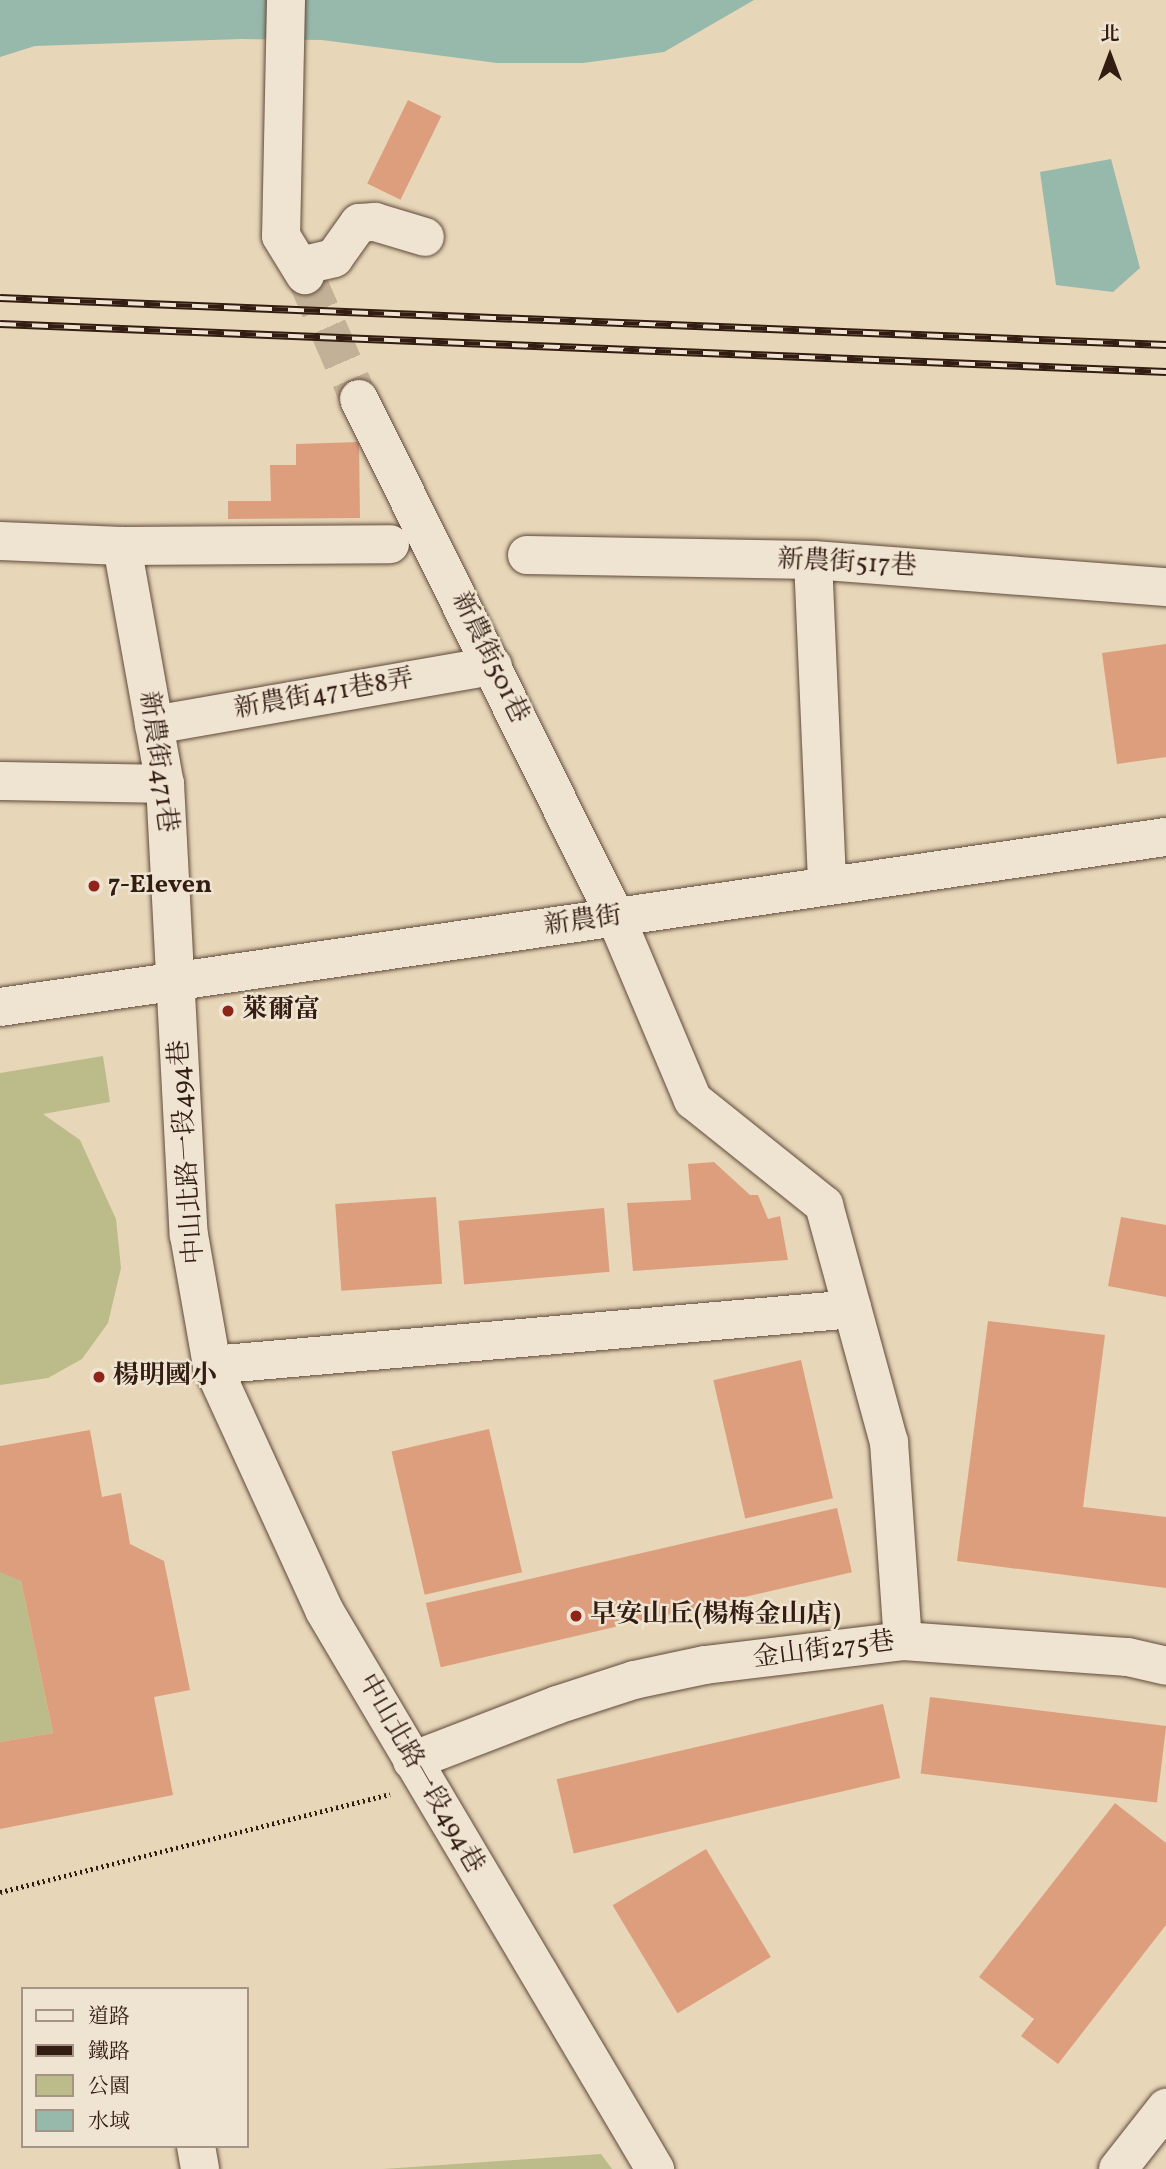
<!DOCTYPE html>
<meta charset="utf-8">
<style>
body{margin:0}
#map{position:relative;width:1166px;height:2169px;overflow:hidden;background:#e7d6b8;font-family:Vollkorn,"Noto Serif TC",serif}
div>[style]{position:absolute}
[style*='--x']{left:calc(var(--x)*1px);top:calc(var(--y)*1px);width:calc(var(--w)*1px);rotate:calc(var(--a)*1deg)}
.green>*{inset:0;background:#bcbc8a}
.water>*{inset:0;background:#97b9ab}
.building>*{inset:0;background:#dd9e7d;transform-origin:0 0}
.minor-tunnel>*{height:38px;margin-top:-19px;transform-origin:0;background:repeating-linear-gradient(90deg,#c3b197 0 38px,transparent 0 57px)}
.path>*{height:4.5px;margin-top:-2.25px;transform-origin:0;background:repeating-linear-gradient(90deg,#331c11 0 2px,transparent 0 5.5px)}
.roads{filter:drop-shadow(0 0 2px #604a3b) drop-shadow(0 0 2px #604a3b)}
.minor>*{height:38px;margin:-19px;padding:0 19px;transform-origin:19px;border-radius:19px;background:#efe4d1}
.rail>*{height:8px;margin-top:-4px;transform-origin:0;background:repeating-linear-gradient(90deg,#efe4d1 0 16px,#331c11 0 32px);box-sizing:border-box;border-block:2px solid #331c11}
.dots>*{width:19px;height:19px;translate:-50% -50%;box-sizing:border-box;border:4px solid #efe4d1;border-radius:50%}
span{translate:-50% -50%;white-space:nowrap;text-align:center;line-height:1.15;-webkit-text-stroke:5px #efe4d1;paint-order:stroke}
.street-label{font-size:26px;color:#331c11}
.poi-label{font-size:26px;color:#331c11;font-weight:700}
.left{translate:0 -50%;text-align:left}
.legend{position:absolute;left:21px;top:1987px;width:228px;height:161px;box-sizing:border-box;background:#efe4d1;border:2px solid #a49484;margin:0;padding:9px 12px;list-style:none;font-size:21px;color:#331c11}
.legend li{display:flex;align-items:center;gap:14px;height:35px}
.legend b{width:35px;border:2px solid #a49484}
.north{position:absolute;left:1075px;top:21px;width:70px;height:70px;-webkit-text-stroke:5px #efe4d1;paint-order:stroke;rotate:0deg;font-size:19px;font-weight:700;line-height:28px;text-align:center;color:#331c11}
.north::after{content:'';display:block;margin:auto;width:24px;height:32px;background:#331c11;clip-path:polygon(50% 0,100% 100%,50% 72%,0 100%)}
</style>
<div id="map">
<div class="green">
<i style="clip-path:polygon(103px 1056px,110px 1102px,43px 1114px,80px 1140px,116px 1219px,121px 1268px,108px 1323px,82px 1359px,48px 1378px,0 1385px,0 1073px)"></i>
<i style="clip-path:polygon(0 1571px,21px 1581px,53px 1733px,0 1742px)"></i>
<i style="clip-path:polygon(601px 2154px,612px 2169px,383px 2169px)"></i>
</div>
<div class="water">
<i style="clip-path:polygon(0 0,754px 0,664px 52px,583px 63px,497px 63px,322px 40px,241px 39px,35px 46px,0 57px)"></i>
<i style="clip-path:polygon(1111px 159px,1140px 268px,1113px 292px,1056px 285px,1040px 172px)"></i>
</div>
<div class="building">
<i style="left:408px;top:100px;width:37px;height:93px;rotate:26deg"></i>
<i style="clip-path:polygon(359px 442px,360px 518px,228px 519px,228px 501px,271px 501px,270px 465px,296px 465px,296px 444px)"></i>
<i style="clip-path:polygon(1166px 644px,1166px 757px,1117px 764px,1102px 653px)"></i>
<i style="clip-path:polygon(714px 1162px,750px 1195px,758px 1195px,768px 1219px,780px 1216px,788px 1260px,633px 1271px,627px 1203px,691px 1200px,688px 1164px)"></i>
<i style="left:436px;top:1197px;width:87px;height:101px;rotate:86deg"></i>
<i style="left:604px;top:1208px;width:64px;height:146px;rotate:85deg"></i>
<i style="clip-path:polygon(1121px 1217px,1166px 1225px,1166px 1297px,1108px 1286px)"></i>
<i style="clip-path:polygon(988px 1321px,1105px 1335px,1083px 1507px,1166px 1517px,1166px 1588px,957px 1561px)"></i>
<i style="left:801px;top:1360px;width:142px;height:90px;rotate:77deg"></i>
<i style="left:489px;top:1429px;width:147px;height:100px;rotate:77deg"></i>
<i style="clip-path:polygon(90px 1430px,102px 1497px,121px 1493px,130px 1544px,164px 1561px,190px 1690px,154px 1697px,173px 1795px,0 1829px,0 1742px,53px 1733px,21px 1581px,0 1572px,0 1446px)"></i>
<i style="left:837px;top:1508px;width:66px;height:422px;rotate:77deg"></i>
<i style="left:930px;top:1697px;width:238px;height:77px;rotate:7deg"></i>
<i style="left:883px;top:1704px;width:76px;height:335px;rotate:77deg"></i>
<i style="clip-path:polygon(1115px 1803px,1166px 1843px,1166px 1925px,1058px 2064px,1021px 2036px,1034px 2019px,979px 1977px)"></i>
<i style="left:706px;top:1849px;width:126px;height:109px;rotate:59deg"></i>
</div>
<div class="minor-tunnel">
<i style="--x:305;--y:275;--w:135;--a:66.5"></i>
</div>
<div class="path">
<i style="--x:0;--y:1892;--w:402;--a:-14.1"></i>
</div>
<div class="roads">
<div class="minor">
<i style="--x:286;--y:0;--w:236;--a:91.2"></i>
<i style="--x:281;--y:236;--w:46;--a:58.4"></i>
<i style="--x:300;--y:266;--w:35;--a:-13"></i>
<i style="--x:334;--y:258;--w:43;--a:-54.5"></i>
<i style="--x:359;--y:223;--w:16;--a:-4"></i>
<i style="--x:375;--y:222;--w:52;--a:16.7"></i>
<i style="--x:359;--y:399;--w:579;--a:63.66"></i>
<i style="--x:616;--y:918;--w:198;--a:67.1"></i>
<i style="--x:693;--y:1100;--w:168;--a:38.7"></i>
<i style="--x:824;--y:1205;--w:246;--a:74.7"></i>
<i style="--x:889;--y:1442;--w:199;--a:86"></i>
<i style="--x:0;--y:541;--w:122;--a:2.3"></i>
<i style="--x:122;--y:546;--w:268;--a:-0.4"></i>
<i style="--x:122;--y:546;--w:242;--a:79.8"></i>
<i style="--x:165;--y:784;--w:452;--a:87"></i>
<i style="--x:189;--y:1235;--w:132;--a:80"></i>
<i style="--x:212;--y:1365;--w:269;--a:65.4"></i>
<i style="--x:324;--y:1610;--w:650;--a:59.37"></i>
<i style="--x:527;--y:555;--w:286;--a:1"></i>
<i style="--x:813;--y:560;--w:354;--a:4.4"></i>
<i style="--x:813;--y:560;--w:325;--a:87.5"></i>
<i style="--x:154;--y:725;--w:344;--a:-9.9"></i>
<i style="--x:0;--y:781;--w:165;--a:1"></i>
<i style="--x:0;--y:1007;--w:1178;--a:-8.3"></i>
<i style="--x:212;--y:1365;--w:643;--a:-4.99"></i>
<i style="--x:412;--y:1761;--w:155;--a:-21.1"></i>
<i style="--x:557;--y:1705;--w:81;--a:-18"></i>
<i style="--x:634;--y:1680;--w:73;--a:-11.9"></i>
<i style="--x:705;--y:1665;--w:199;--a:-6.9"></i>
<i style="--x:903;--y:1641;--w:226;--a:4.1"></i>
<i style="--x:1128;--y:1657;--w:39;--a:13"></i>
<i style="--x:196;--y:2146;--w:23;--a:80"></i>
<i style="--x:1118;--y:2169;--w:78;--a:-51.8"></i>
</div>
</div>
<div class="rail">
<i style="--x:0;--y:298;--w:1167;--a:2.31"></i>
<i style="--x:0;--y:324;--w:1167;--a:2.36"></i>
</div>
<div class="dots">
<i style="left:94px;top:886px;background:#8f2418"></i>
<i style="left:228px;top:1011px;background:#8f2418"></i>
<i style="left:99px;top:1377px;background:#8f2418"></i>
<i style="left:576px;top:1616px;background:#8f2418"></i>
</div>
<div class="street-label">
<span style="left:847px;top:564px;rotate:3deg">新農街517巷</span>
<span style="left:489px;top:658px;rotate:64deg">新農街501巷</span>
<span style="left:324px;top:695px;rotate:-10deg">新農街471巷8弄</span>
<span style="left:157px;top:762px;rotate:82deg">新農街471巷</span>
<span style="left:583px;top:922px;rotate:-8deg">新農街</span>
<span style="left:188px;top:1152px;rotate:-94deg">中山北路一段494巷</span>
<span style="left:824px;top:1651px;rotate:-7deg">金山街275巷</span>
<span style="left:420px;top:1774px;rotate:60deg">中山北路一段494巷</span>
</div>
<div class="poi-label">
<span class="left" style="left:108px;top:886px">7-Eleven</span>
<span class="left" style="left:242px;top:1011px">萊爾富</span>
<span class="left" style="left:113px;top:1377px">楊明國小</span>
<span class="left" style="left:590px;top:1616px">早安山丘(楊梅金山店)</span>
</div>
<ul class="legend">
<li><b style="height:9px;background:#efe4d1"></b>道路</li>
<li><b style="height:9px;background:#331c11"></b>鐵路</li>
<li><b style="height:19px;background:#bcbc8a"></b>公園</li>
<li><b style="height:19px;background:#97b9ab"></b>水域</li>
</ul>
<div class="north">北</div>
</div>
